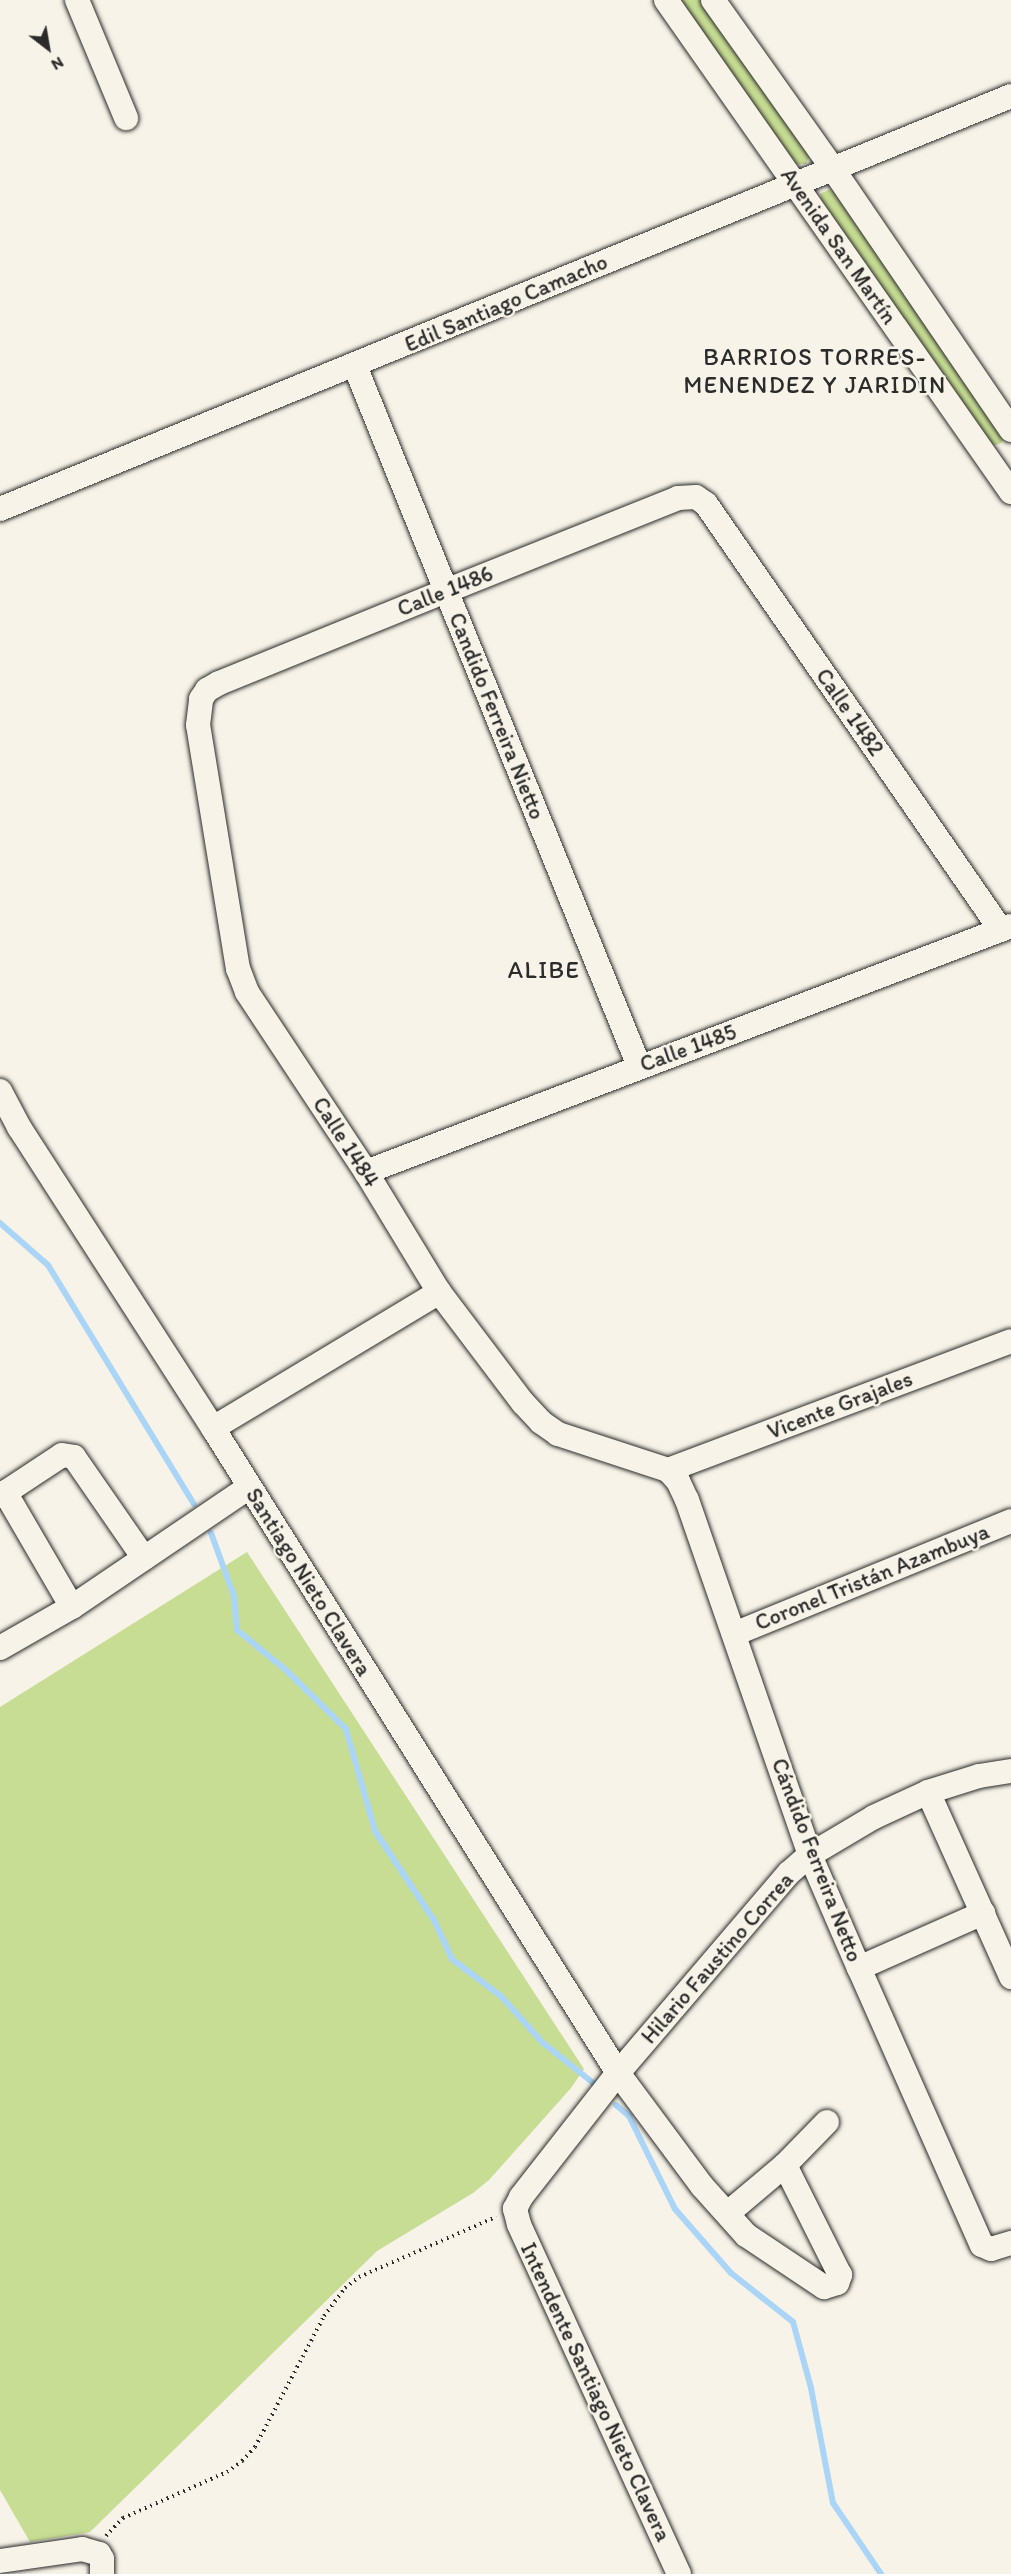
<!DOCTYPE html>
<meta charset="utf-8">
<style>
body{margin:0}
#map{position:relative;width:1011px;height:2574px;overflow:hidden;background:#f7f3e8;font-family:Itim,sans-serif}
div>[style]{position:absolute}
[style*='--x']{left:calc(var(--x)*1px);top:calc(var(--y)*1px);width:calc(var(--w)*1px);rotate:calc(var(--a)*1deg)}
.green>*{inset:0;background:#c7dd93}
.stream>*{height:6px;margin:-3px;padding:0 3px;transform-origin:3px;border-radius:3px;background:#abd5f6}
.path>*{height:4px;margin-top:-2px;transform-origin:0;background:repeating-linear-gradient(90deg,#2b2b2b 0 1.5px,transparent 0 6px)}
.roads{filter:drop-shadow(0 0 2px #2b2b2b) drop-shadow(0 0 2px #2b2b2b)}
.minor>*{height:24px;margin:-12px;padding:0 12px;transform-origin:12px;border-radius:12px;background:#f7f3e8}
span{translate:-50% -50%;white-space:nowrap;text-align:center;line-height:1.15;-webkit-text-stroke:5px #f7f3e8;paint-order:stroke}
.street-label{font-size:22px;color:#2b2b2b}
.neighbourhood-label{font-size:24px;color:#2b2b2b;letter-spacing:1.5px}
.north{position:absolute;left:18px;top:18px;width:60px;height:60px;-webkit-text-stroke:4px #f7f3e8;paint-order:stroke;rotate:149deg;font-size:16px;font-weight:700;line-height:24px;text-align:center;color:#2b2b2b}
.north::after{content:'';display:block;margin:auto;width:21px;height:27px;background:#2b2b2b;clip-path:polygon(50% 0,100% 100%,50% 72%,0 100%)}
</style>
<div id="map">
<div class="green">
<i style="clip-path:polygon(680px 0,701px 0,810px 155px,806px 164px,796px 164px)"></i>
<i style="clip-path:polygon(830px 189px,834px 191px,1004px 439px,1000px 444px,994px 445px,988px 442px,821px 200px,820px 194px)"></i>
<i style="clip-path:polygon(247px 1552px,584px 2069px,571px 2088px,489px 2180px,473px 2193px,377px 2251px,90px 2532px,30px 2542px,0 2490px,0 1707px)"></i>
</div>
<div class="stream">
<i style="--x:0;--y:1223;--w:64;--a:41.2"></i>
<i style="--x:48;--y:1265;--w:280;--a:58.6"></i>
<i style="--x:211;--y:1533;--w:67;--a:69.9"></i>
<i style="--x:234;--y:1596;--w:34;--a:85"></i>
<i style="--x:237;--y:1630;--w:63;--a:39.2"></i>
<i style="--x:286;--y:1670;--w:84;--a:44.5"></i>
<i style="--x:346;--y:1729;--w:106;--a:74.1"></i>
<i style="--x:375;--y:1831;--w:107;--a:56.5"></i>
<i style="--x:434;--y:1920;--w:43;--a:65.2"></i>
<i style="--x:452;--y:1959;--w:61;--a:37.1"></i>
<i style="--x:501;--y:1996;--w:62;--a:48.3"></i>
<i style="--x:542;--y:2042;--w:70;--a:38.7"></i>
<i style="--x:616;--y:2105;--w:17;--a:40"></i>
<i style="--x:629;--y:2116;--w:104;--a:63.7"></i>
<i style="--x:675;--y:2209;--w:85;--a:48.8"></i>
<i style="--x:731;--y:2273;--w:79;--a:38.3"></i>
<i style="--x:793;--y:2322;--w:68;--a:74.7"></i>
<i style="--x:811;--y:2388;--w:117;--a:79.2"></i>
<i style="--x:833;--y:2503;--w:86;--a:55.9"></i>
</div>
<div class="path">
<i style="--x:106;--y:2536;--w:25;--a:-47"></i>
<i style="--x:123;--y:2518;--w:114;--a:-23.9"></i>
<i style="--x:227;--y:2472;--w:19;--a:-36"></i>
<i style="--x:242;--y:2461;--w:19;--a:-47"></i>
<i style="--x:255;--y:2447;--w:148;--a:-62.2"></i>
<i style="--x:324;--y:2316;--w:35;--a:-53"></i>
<i style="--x:345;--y:2288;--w:18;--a:-38"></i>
<i style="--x:359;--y:2277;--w:150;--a:-23.7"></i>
</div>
<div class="roads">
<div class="minor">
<i style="--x:77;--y:0;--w:128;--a:67.4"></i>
<i style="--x:666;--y:0;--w:601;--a:54.96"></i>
<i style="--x:713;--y:0;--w:207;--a:54.6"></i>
<i style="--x:833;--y:169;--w:316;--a:55.7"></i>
<i style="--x:355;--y:366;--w:755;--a:67.92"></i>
<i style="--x:0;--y:509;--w:1092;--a:-22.22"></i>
<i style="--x:0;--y:1091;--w:41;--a:62.2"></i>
<i style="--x:19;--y:1127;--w:358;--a:57.2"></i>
<i style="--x:213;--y:1428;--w:762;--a:57.88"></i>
<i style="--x:618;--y:2073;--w:141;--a:53.4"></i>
<i style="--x:702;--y:2186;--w:66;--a:48.1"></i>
<i style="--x:746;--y:2235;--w:94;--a:33.7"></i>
<i style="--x:824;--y:2287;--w:14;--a:-17"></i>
<i style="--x:837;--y:2283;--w:9;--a:-69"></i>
<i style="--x:840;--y:2275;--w:123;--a:-116.6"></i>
<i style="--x:366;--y:1172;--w:690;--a:-20.88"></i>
<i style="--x:213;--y:1428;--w:264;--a:-31"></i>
<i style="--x:668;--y:1470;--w:116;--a:-161.9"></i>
<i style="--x:558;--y:1434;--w:21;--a:-145"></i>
<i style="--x:541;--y:1422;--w:26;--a:-133"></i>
<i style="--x:523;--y:1403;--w:139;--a:-127.1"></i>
<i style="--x:439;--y:1292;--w:140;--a:-121.3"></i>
<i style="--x:366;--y:1172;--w:216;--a:-123.5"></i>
<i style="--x:247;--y:992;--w:25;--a:-111"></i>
<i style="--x:238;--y:969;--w:247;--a:-99.3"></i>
<i style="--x:198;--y:725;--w:26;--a:-83"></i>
<i style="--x:201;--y:699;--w:11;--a:-56"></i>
<i style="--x:207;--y:690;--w:14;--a:-30"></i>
<i style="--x:219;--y:683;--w:245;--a:-22.1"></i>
<i style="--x:446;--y:591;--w:250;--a:-21.8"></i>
<i style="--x:678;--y:498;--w:18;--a:-3"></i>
<i style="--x:696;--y:497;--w:12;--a:35"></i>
<i style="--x:706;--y:504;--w:518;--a:55.3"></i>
<i style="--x:668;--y:1470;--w:15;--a:48"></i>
<i style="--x:678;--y:1481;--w:21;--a:65"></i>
<i style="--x:687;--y:1500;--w:376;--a:70.9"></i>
<i style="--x:810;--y:1855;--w:123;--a:66.6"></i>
<i style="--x:859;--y:1968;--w:303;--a:66.1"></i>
<i style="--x:982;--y:2245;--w:10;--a:24"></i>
<i style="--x:991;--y:2249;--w:21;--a:-17"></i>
<i style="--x:668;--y:1470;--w:366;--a:-20.6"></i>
<i style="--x:5;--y:1492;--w:133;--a:59.8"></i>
<i style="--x:0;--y:1496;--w:74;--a:-33.5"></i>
<i style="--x:62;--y:1455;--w:12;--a:9"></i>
<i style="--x:74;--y:1457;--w:123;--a:55.3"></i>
<i style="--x:734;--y:1634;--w:299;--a:-22.2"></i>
<i style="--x:0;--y:1648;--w:83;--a:-29.7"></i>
<i style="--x:72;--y:1607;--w:214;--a:-34.1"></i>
<i style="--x:928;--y:1792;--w:203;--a:65.8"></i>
<i style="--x:859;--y:1968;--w:136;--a:-23.9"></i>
<i style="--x:728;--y:2213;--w:75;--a:-40.1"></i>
<i style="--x:785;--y:2165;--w:60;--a:-45.7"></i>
<i style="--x:0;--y:2561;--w:83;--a:-8.3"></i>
<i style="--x:82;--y:2549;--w:18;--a:16"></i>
<i style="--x:99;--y:2554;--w:6;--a:59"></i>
<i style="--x:102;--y:2559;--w:15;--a:90"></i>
<i style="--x:679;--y:2574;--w:385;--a:-114.6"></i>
<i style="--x:519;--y:2224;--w:16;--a:-105"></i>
<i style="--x:515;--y:2209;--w:13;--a:-63"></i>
<i style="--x:521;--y:2197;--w:157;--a:-52"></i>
<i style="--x:618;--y:2073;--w:263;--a:-49.5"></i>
<i style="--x:789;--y:1873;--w:28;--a:-41"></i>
<i style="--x:810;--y:1855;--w:74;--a:-30.7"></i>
<i style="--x:874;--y:1817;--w:60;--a:-24.8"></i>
<i style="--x:928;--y:1792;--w:53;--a:-17.4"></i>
<i style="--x:979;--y:1776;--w:32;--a:-9"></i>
</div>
</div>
<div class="street-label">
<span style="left:839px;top:246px;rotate:55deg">Avenida San Martín</span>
<span style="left:506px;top:303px;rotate:-23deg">Edil Santiago Camacho</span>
<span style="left:445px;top:591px;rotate:-22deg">Calle 1486</span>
<span style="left:850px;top:712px;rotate:55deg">Calle 1482</span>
<span style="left:497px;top:716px;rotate:68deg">Candido Ferreira Nietto</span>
<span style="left:688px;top:1048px;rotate:-20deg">Calle 1485</span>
<span style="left:346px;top:1142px;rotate:57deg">Calle 1484</span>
<span style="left:840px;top:1405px;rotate:-21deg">Vicente Grajales</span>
<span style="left:872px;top:1577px;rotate:-22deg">Coronel Tristán Azambuya</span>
<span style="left:309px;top:1582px;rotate:58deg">Santiago Nieto Clavera</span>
<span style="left:817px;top:1860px;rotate:69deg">Cándido Ferreira Netto</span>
<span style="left:717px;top:1958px;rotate:-49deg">Hilario Faustino Correa</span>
<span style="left:596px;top:2392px;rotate:65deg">Intendente Santiago Nieto Clavera</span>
</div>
<div class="neighbourhood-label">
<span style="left:815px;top:371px">BARRIOS TORRES-<br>MENENDEZ Y JARIDIN</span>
<span style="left:544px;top:970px">ALIBE</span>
</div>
<div class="north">N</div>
</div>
